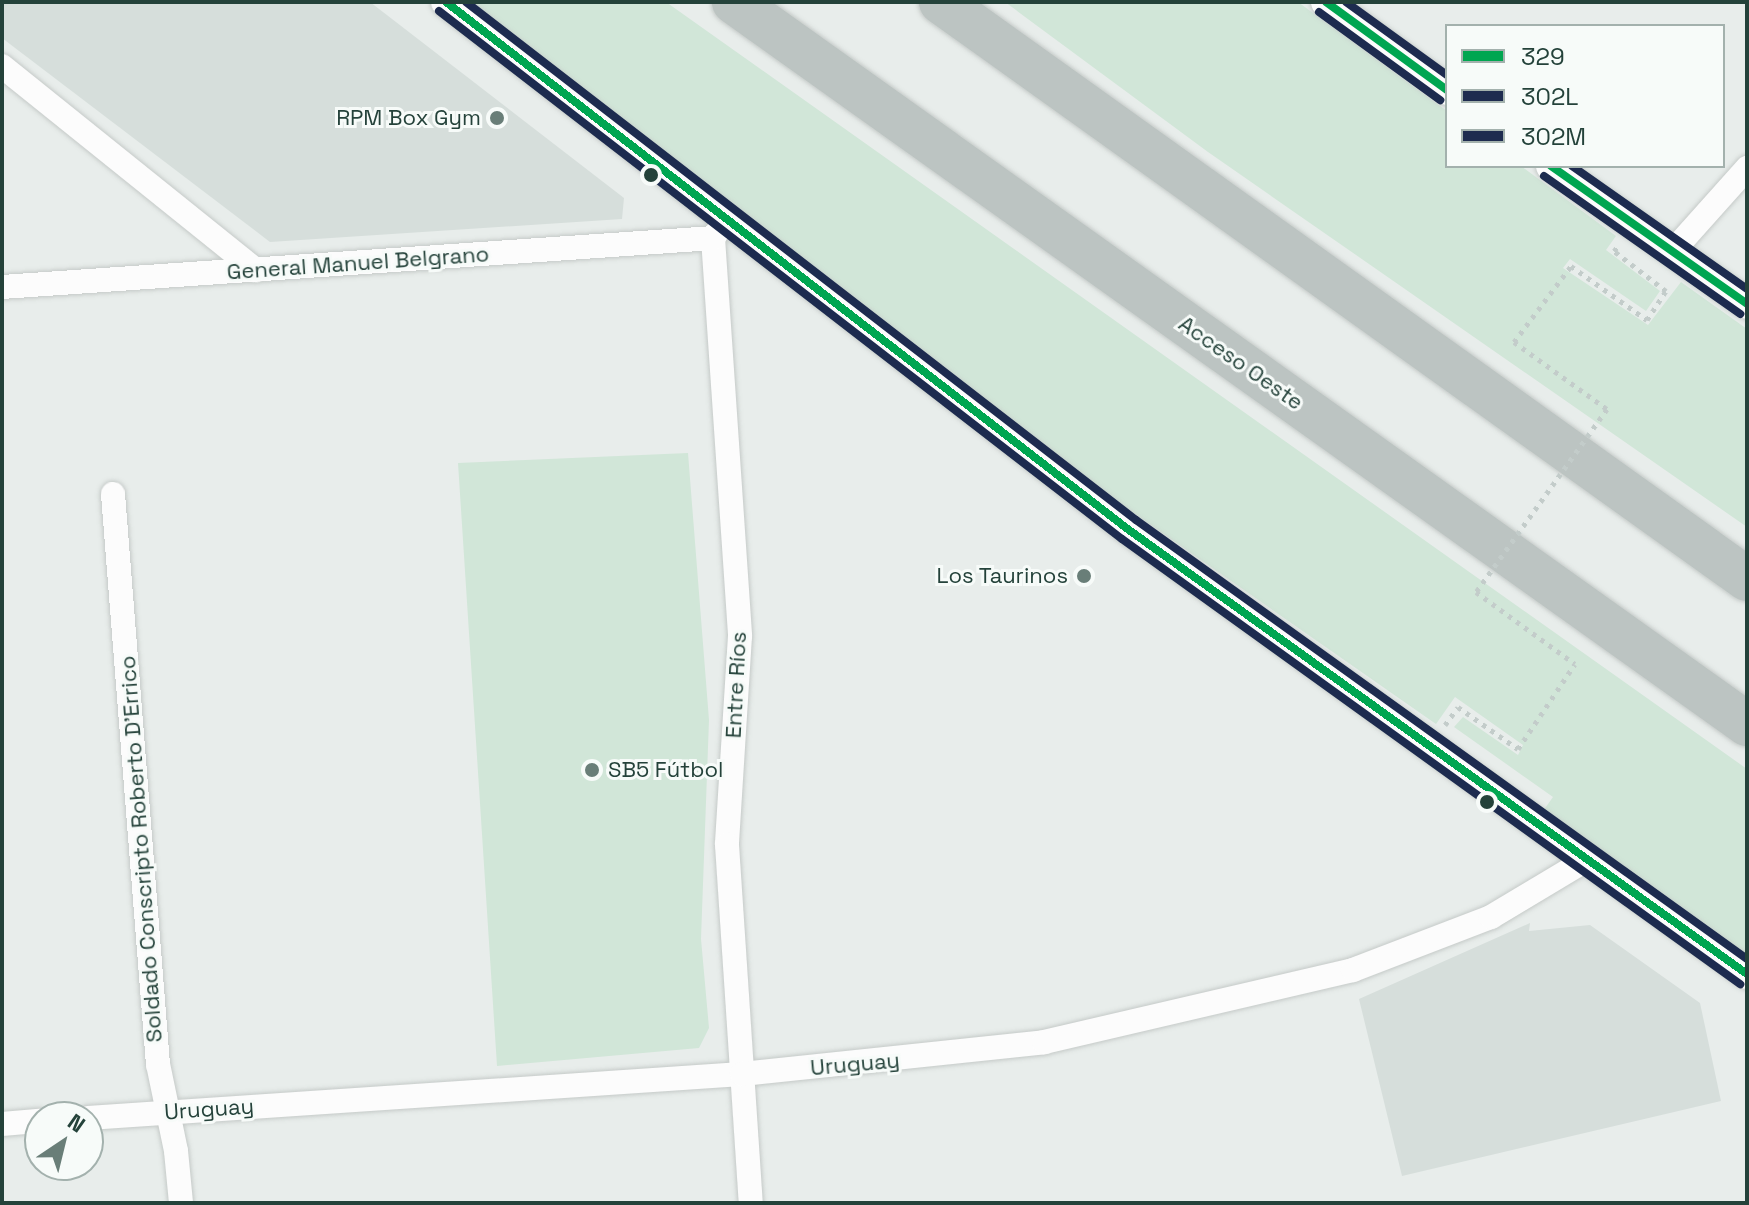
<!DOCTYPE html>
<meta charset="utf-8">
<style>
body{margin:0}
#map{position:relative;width:1749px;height:1205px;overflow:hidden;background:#e8edeb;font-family:"Space Grotesk",sans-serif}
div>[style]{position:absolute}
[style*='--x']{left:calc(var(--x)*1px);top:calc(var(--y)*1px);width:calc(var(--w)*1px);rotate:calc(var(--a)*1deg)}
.built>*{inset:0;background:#d6dedb}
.green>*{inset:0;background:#d1e6d8}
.path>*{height:5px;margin-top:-2.5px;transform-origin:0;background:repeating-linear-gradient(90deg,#c3ccca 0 4px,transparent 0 10px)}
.roads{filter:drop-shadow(0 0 2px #c5cac8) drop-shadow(0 0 2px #c5cac8)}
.minor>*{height:24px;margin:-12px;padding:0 12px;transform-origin:12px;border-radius:12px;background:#fcfcfc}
.tertiary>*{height:30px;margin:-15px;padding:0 15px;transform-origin:15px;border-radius:15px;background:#fcfcfc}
.motorway>*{height:44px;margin:-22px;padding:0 22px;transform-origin:22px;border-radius:22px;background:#bcc4c2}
.path-bridge>*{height:5px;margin-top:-2.5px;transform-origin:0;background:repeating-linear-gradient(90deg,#c3ccca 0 4px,transparent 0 10px)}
.bus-1>*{height:8px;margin:-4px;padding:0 4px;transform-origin:4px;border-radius:4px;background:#00a651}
.bus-2>*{height:8px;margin:-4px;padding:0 4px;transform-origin:4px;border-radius:4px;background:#1d2b4f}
.bus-3>*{height:8px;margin:-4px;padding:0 4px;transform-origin:4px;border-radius:4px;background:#1d2b4f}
.dots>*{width:22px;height:22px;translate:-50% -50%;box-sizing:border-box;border:4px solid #f7fbf9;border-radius:50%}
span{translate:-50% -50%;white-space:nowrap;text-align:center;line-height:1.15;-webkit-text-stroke:6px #f7fbf9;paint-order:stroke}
.poi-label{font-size:22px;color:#24423a}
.right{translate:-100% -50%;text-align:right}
.left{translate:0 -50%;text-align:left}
.street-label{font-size:22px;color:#24423a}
.frame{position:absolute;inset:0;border:4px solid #24423a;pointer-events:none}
.legend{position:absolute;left:1445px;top:24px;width:280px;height:144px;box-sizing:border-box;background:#f7fbf9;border:2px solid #a3b1ad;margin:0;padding:10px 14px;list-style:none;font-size:24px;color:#24423a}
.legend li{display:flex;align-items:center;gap:16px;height:40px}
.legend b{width:40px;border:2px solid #a3b1ad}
.north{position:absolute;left:24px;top:1101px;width:80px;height:80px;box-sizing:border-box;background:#f7fbf9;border:2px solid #a3b1ad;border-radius:50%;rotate:35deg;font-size:22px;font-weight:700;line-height:32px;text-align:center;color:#24423a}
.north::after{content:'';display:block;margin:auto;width:28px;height:36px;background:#697e78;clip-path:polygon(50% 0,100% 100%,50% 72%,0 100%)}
</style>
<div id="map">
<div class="built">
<i style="clip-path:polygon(2px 2px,370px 2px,624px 198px,622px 219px,270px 242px,2px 38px)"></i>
<i style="clip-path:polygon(1530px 923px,1529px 931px,1590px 925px,1700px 1003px,1721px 1101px,1402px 1176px,1359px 999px)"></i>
</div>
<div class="green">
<i style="clip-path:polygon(469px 2px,666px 2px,1747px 769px,1747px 956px,1543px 811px,1553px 797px,1454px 727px,1463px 717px,1518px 755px,1523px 745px,1455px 697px,1436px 724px,1125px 507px)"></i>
<i style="clip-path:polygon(1005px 2px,1298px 2px,1447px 111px,1447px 166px,1521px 166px,1616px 236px,1606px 250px,1660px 291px,1646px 311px,1570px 259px,1563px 268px,1648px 325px,1681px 282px,1747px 329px,1747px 527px,1208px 152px)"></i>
<i style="clip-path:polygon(688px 453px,709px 720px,701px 939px,709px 1028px,699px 1048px,497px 1066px,458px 463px)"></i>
</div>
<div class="path">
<i style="--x:1514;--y:342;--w:95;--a:-53.1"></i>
<i style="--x:1571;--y:266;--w:93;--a:35.4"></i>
<i style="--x:1647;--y:320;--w:35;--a:-57"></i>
<i style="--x:1666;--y:291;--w:66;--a:-142.4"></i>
<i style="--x:1614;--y:251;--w:6;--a:-51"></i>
<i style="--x:1445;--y:725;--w:22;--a:-54"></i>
<i style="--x:1458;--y:707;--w:73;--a:35"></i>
<i style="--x:1518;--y:749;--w:102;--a:-56.2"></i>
</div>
<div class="roads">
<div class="minor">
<i style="--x:2;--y:66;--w:326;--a:38.8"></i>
<i style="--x:726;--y:220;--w:22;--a:126"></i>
<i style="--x:713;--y:238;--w:399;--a:86.1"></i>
<i style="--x:740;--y:636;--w:209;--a:93.6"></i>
<i style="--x:727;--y:845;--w:359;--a:86.2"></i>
<i style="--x:1672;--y:252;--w:113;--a:-48.2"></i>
<i style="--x:2;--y:287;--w:713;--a:-3.94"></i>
<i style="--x:113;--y:494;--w:572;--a:85.49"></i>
<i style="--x:158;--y:1064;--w:89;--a:78.3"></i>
<i style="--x:176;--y:1151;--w:52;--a:84.5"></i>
<i style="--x:88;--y:1118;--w:655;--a:-3.85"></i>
<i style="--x:742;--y:1074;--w:304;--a:-6"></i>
<i style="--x:1044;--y:1042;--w:317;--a:-13.1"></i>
<i style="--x:1353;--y:970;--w:148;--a:-21"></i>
<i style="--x:1491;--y:917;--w:113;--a:-30.9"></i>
<i style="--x:2;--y:1124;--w:38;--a:-5"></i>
</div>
<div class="tertiary">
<i style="--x:446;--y:2;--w:863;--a:37.71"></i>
<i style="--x:1129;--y:530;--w:761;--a:35.7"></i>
<i style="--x:1326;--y:2;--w:150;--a:36"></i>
<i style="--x:1551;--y:166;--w:240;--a:35.1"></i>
</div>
<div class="motorway">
<i style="--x:734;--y:2;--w:1244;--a:35.48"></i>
<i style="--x:941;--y:2;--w:991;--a:35.6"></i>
</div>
</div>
<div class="path-bridge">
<i style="--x:1514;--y:342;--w:115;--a:35.8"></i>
<i style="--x:1607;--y:409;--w:225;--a:125.6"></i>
<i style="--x:1476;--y:592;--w:122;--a:36"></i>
</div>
<div class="bus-1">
<i style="--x:446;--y:2;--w:863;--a:37.71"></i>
<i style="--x:1129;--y:530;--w:761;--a:35.7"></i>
<i style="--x:1326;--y:2;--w:150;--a:36"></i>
<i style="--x:1551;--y:166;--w:240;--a:35.1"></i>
</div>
<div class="bus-2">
<i style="--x:439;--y:11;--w:863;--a:37.71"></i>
<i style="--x:1122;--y:539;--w:762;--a:35.76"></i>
<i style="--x:1319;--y:12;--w:150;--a:36"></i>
<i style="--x:1544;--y:176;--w:240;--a:35.1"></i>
</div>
<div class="bus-3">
<i style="--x:466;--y:2;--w:847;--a:37.71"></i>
<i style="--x:1136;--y:520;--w:752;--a:35.7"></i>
<i style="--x:1346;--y:2;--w:125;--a:35.9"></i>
<i style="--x:1572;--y:166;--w:214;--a:35.1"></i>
</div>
<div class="dots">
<i style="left:497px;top:118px;background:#697e78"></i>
<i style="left:651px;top:175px;background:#24423a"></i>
<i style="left:1084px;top:576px;background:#697e78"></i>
<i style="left:592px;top:770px;background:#697e78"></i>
<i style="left:1487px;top:802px;background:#24423a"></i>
</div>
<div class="poi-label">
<span class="right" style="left:481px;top:118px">RPM Box Gym</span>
<span class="right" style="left:1068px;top:576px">Los Taurinos</span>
<span class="left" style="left:608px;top:770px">SB5 Fútbol</span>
</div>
<div class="street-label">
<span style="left:358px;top:263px;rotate:-4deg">General Manuel Belgrano</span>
<span style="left:1241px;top:363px;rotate:35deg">Acceso Oeste</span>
<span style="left:736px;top:685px;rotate:-87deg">Entre Ríos</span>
<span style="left:141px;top:849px;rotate:-94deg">Soldado Conscripto Roberto D'Errico</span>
<span style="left:855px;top:1064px;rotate:-5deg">Uruguay</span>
<span style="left:209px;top:1109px;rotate:-4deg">Uruguay</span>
</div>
<div class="frame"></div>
<ul class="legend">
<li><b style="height:10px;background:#00a651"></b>329</li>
<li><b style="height:10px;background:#1d2b4f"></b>302L</li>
<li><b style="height:10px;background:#1d2b4f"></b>302M</li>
</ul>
<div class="north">N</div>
</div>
